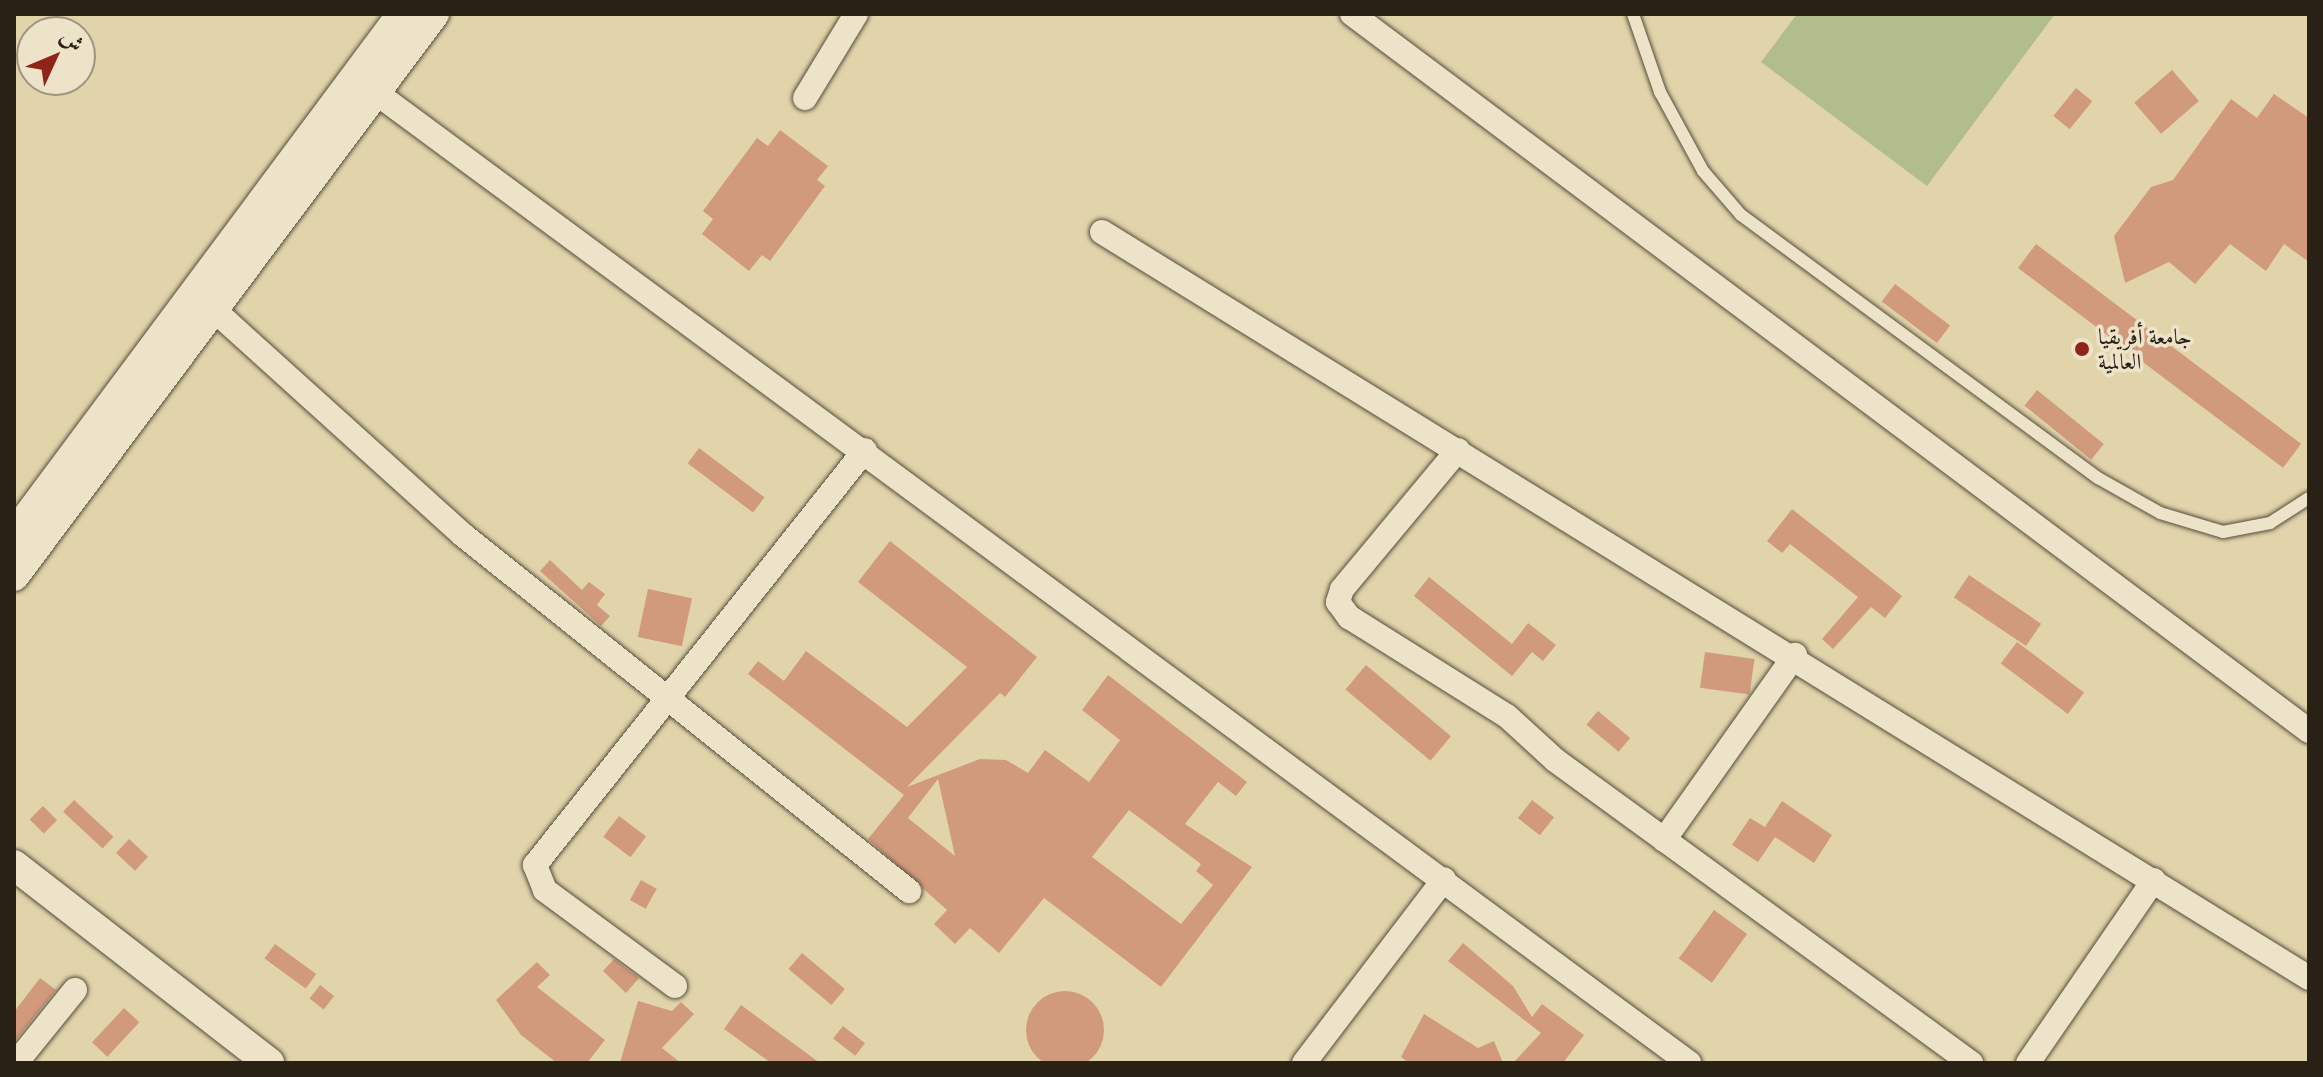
<!DOCTYPE html>
<meta charset="utf-8">
<style>
body{margin:0}
#map{position:relative;width:2323px;height:1077px;overflow:hidden;background:#e1d4ab;font-family:"Libre Caslon Text",Amiri,serif}
div>[style]{position:absolute}
[style*='--x']{left:calc(var(--x)*1px);top:calc(var(--y)*1px);width:calc(var(--w)*1px);rotate:calc(var(--a)*1deg)}
.green>*{inset:0;background:#b1bd8b}
.building>*{inset:0;background:#d29a7d;transform-origin:0 0}
.round{border-radius:50%}
.roads{filter:drop-shadow(0 0 2px #574d3b) drop-shadow(0 0 2px #574d3b)}
.service>*{height:12px;margin:-6px;padding:0 6px;transform-origin:6px;border-radius:6px;background:#ece3c8}
.minor>*{height:24px;margin:-12px;padding:0 12px;transform-origin:12px;border-radius:12px;background:#ece3c8}
.tertiary>*{height:30px;margin:-15px;padding:0 15px;transform-origin:15px;border-radius:15px;background:#ece3c8}
.dots>*{width:22px;height:22px;translate:-50% -50%;box-sizing:border-box;border:4px solid #ece3c8;border-radius:50%}
span{translate:-50% -50%;white-space:nowrap;text-align:center;line-height:1.15;-webkit-text-stroke:7px #ece3c8;paint-order:stroke}
.poi-label{font-size:22px;color:#292016}
.left{translate:0 -50%;text-align:left}
.frame{position:absolute;inset:0;border:16px solid #292016;pointer-events:none}
.north{position:absolute;left:16px;top:16px;width:80px;height:80px;box-sizing:border-box;background:#ece3c8;border:2px solid #9e9581;border-radius:50%;rotate:46deg;font-size:22px;font-weight:700;line-height:32px;text-align:center;color:#292016}
.north::after{content:'';display:block;margin:auto;width:28px;height:36px;background:#8f2418;clip-path:polygon(50% 0,100% 100%,50% 72%,0 100%)}
</style>
<div id="map">
<div class="green">
<i style="clip-path:polygon(1797px 14px,2055px 14px,1927px 186px,1761px 62px)"></i>
</div>
<div class="building">
<i style="left:2172px;top:70px;width:41px;height:50px;rotate:49deg"></i>
<i style="left:2076px;top:88px;width:21px;height:36px;rotate:39deg"></i>
<i style="clip-path:polygon(2274px 94px,2309px 118px,2309px 262px,2284px 244px,2266px 271px,2230px 244px,2195px 284px,2169px 262px,2125px 283px,2114px 236px,2151px 187px,2173px 180px,2231px 99px,2257px 118px)"></i>
<i style="clip-path:polygon(780px 130px,828px 166px,817px 180px,825px 186px,770px 261px,762px 255px,749px 271px,702px 234px,713px 219px,703px 211px,757px 138px,768px 146px)"></i>
<i style="left:2036px;top:244px;width:332px;height:30px;rotate:37deg"></i>
<i style="left:1895px;top:284px;width:69px;height:22px;rotate:37deg"></i>
<i style="left:2037px;top:390px;width:86px;height:20px;rotate:39deg"></i>
<i style="left:699px;top:448px;width:82px;height:19px;rotate:37deg"></i>
<i style="clip-path:polygon(1792px 509px,1902px 596px,1885px 618px,1871px 607px,1833px 649px,1822px 639px,1858px 597px,1790px 544px,1782px 553px,1767px 541px)"></i>
<i style="clip-path:polygon(evenodd,890px 541px,1037px 657px,1005px 697px,1000px 693px,907px 787px,980px 759px,1006px 760px,1028px 773px,1045px 750px,1089px 782px,1120px 740px,1082px 710px,1108px 675px,1247px 782px,1236px 796px,1218px 782px,1185px 824px,1252px 867px,1161px 987px,1044px 898px,999px 953px,970px 928px,955px 944px,934px 924px,947px 910px,868px 839px,904px 795px,748px 674px,758px 661px,784px 681px,806px 651px,907px 727px,967px 667px,858px 582px,890px 541px,938px 779px,955px 856px,908px 818px,938px 779px,890px 541px,1129px 810px,1201px 864px,1196px 871px,1213px 885px,1181px 924px,1092px 857px,1129px 810px)"></i>
<i style="clip-path:polygon(550px 560px,582px 590px,589px 582px,605px 594px,597px 605px,610px 616px,601px 626px,540px 571px)"></i>
<i style="left:1969px;top:575px;width:87px;height:27px;rotate:34deg"></i>
<i style="clip-path:polygon(1429px 577px,1512px 644px,1528px 623px,1556px 645px,1543px 661px,1532px 652px,1512px 676px,1414px 596px)"></i>
<i style="left:648px;top:589px;width:45px;height:49px;rotate:12deg"></i>
<i style="left:2017px;top:642px;width:84px;height:27px;rotate:37deg"></i>
<i style="left:1705px;top:652px;width:50px;height:36px;rotate:8deg"></i>
<i style="left:1366px;top:665px;width:111px;height:32px;rotate:40deg"></i>
<i style="left:1598px;top:711px;width:42px;height:18px;rotate:40deg"></i>
<i style="left:74px;top:800px;width:54px;height:16px;rotate:43deg"></i>
<i style="left:1532px;top:800px;width:28px;height:23px;rotate:38deg"></i>
<i style="clip-path:polygon(1782px 801px,1832px 835px,1814px 863px,1775px 837px,1758px 862px,1732px 845px,1750px 818px,1765px 827px)"></i>
<i style="left:43px;top:806px;width:20px;height:19px;rotate:45deg"></i>
<i style="left:619px;top:816px;width:34px;height:26px;rotate:37deg"></i>
<i style="left:129px;top:839px;width:26px;height:19px;rotate:43deg"></i>
<i style="left:641px;top:880px;width:18px;height:23px;rotate:29deg"></i>
<i style="left:1714px;top:910px;width:41px;height:60px;rotate:36deg"></i>
<i style="clip-path:polygon(1463px 943px,1513px 986px,1532px 1017px,1542px 1004px,1584px 1035px,1563px 1063px,1513px 1063px,1541px 1033px,1448px 961px)"></i>
<i style="left:275px;top:944px;width:51px;height:18px;rotate:36deg"></i>
<i style="left:802px;top:953px;width:56px;height:21px;rotate:40deg"></i>
<i style="clip-path:polygon(614px 959px,639px 978px,626px 993px,603px 971px)"></i>
<i style="clip-path:polygon(537px 962px,550px 975px,537px 987px,605px 1040px,587px 1063px,557px 1063px,521px 1035px,496px 1000px)"></i>
<i style="clip-path:polygon(40px 978px,56px 990px,14px 1042px,14px 1012px)"></i>
<i style="left:320px;top:985px;width:18px;height:17px;rotate:38deg"></i>
<i class="round" style="left:1026px;top:991px;width:78px;height:78px"></i>
<i style="clip-path:polygon(638px 1001px,672px 1011px,681px 1002px,694px 1014px,662px 1048px,681px 1063px,620px 1063px)"></i>
<i style="clip-path:polygon(741px 1005px,820px 1063px,771px 1063px,724px 1029px)"></i>
<i style="left:124px;top:1008px;width:21px;height:47px;rotate:43deg"></i>
<i style="clip-path:polygon(1424px 1014px,1478px 1048px,1494px 1041px,1503px 1063px,1409px 1063px,1401px 1057px)"></i>
<i style="left:843px;top:1026px;width:28px;height:16px;rotate:38deg"></i>
</div>
<div class="roads">
<div class="service">
<i style="--x:1633;--y:14;--w:83;--a:70.9"></i>
<i style="--x:1660;--y:92;--w:90;--a:61.4"></i>
<i style="--x:1703;--y:171;--w:58;--a:49.2"></i>
<i style="--x:1741;--y:215;--w:443;--a:36.4"></i>
<i style="--x:2098;--y:478;--w:71;--a:29.4"></i>
<i style="--x:2160;--y:513;--w:66;--a:16.8"></i>
<i style="--x:2223;--y:532;--w:48;--a:-10.8"></i>
<i style="--x:2270;--y:523;--w:46;--a:-32.7"></i>
</div>
<div class="minor">
<i style="--x:1352;--y:14;--w:1196;--a:36.84"></i>
<i style="--x:375;--y:92;--w:1634;--a:36.46"></i>
<i style="--x:805;--y:98;--w:98;--a:-58.7"></i>
<i style="--x:1102;--y:232;--w:1419;--a:31.72"></i>
<i style="--x:214;--y:310;--w:336;--a:42.1"></i>
<i style="--x:463;--y:535;--w:571;--a:38.6"></i>
<i style="--x:1458;--y:450;--w:181;--a:129.8"></i>
<i style="--x:1342;--y:589;--w:14;--a:107"></i>
<i style="--x:1338;--y:602;--w:19;--a:54"></i>
<i style="--x:1349;--y:617;--w:186;--a:32.1"></i>
<i style="--x:1507;--y:716;--w:65;--a:42.5"></i>
<i style="--x:1555;--y:760;--w:515;--a:36.07"></i>
<i style="--x:1664;--y:840;--w:227;--a:-54.7"></i>
<i style="--x:675;--y:986;--w:162;--a:-143.6"></i>
<i style="--x:545;--y:890;--w:27;--a:-112"></i>
<i style="--x:535;--y:865;--w:530;--a:-51.51"></i>
<i style="--x:16;--y:1063;--w:94;--a:-51.1"></i>
<i style="--x:1304;--y:1063;--w:231;--a:-52.7"></i>
<i style="--x:2028;--y:1063;--w:222;--a:-55.5"></i>
</div>
<div class="tertiary">
<i style="--x:14;--y:535;--w:650;--a:-53.32"></i>
<i style="--x:14;--y:576;--w:702;--a:-53.23"></i>
<i style="--x:14;--y:865;--w:323;--a:37.8"></i>
</div>
</div>
<div class="dots">
<i style="left:2082px;top:349px;background:#8f2418"></i>
</div>
<div class="poi-label">
<span class="left" style="left:2098px;top:349px">جامعة أفريقيا<br>العالمية</span>
</div>
<div class="frame"></div>
<div class="north">ش</div>
</div>
